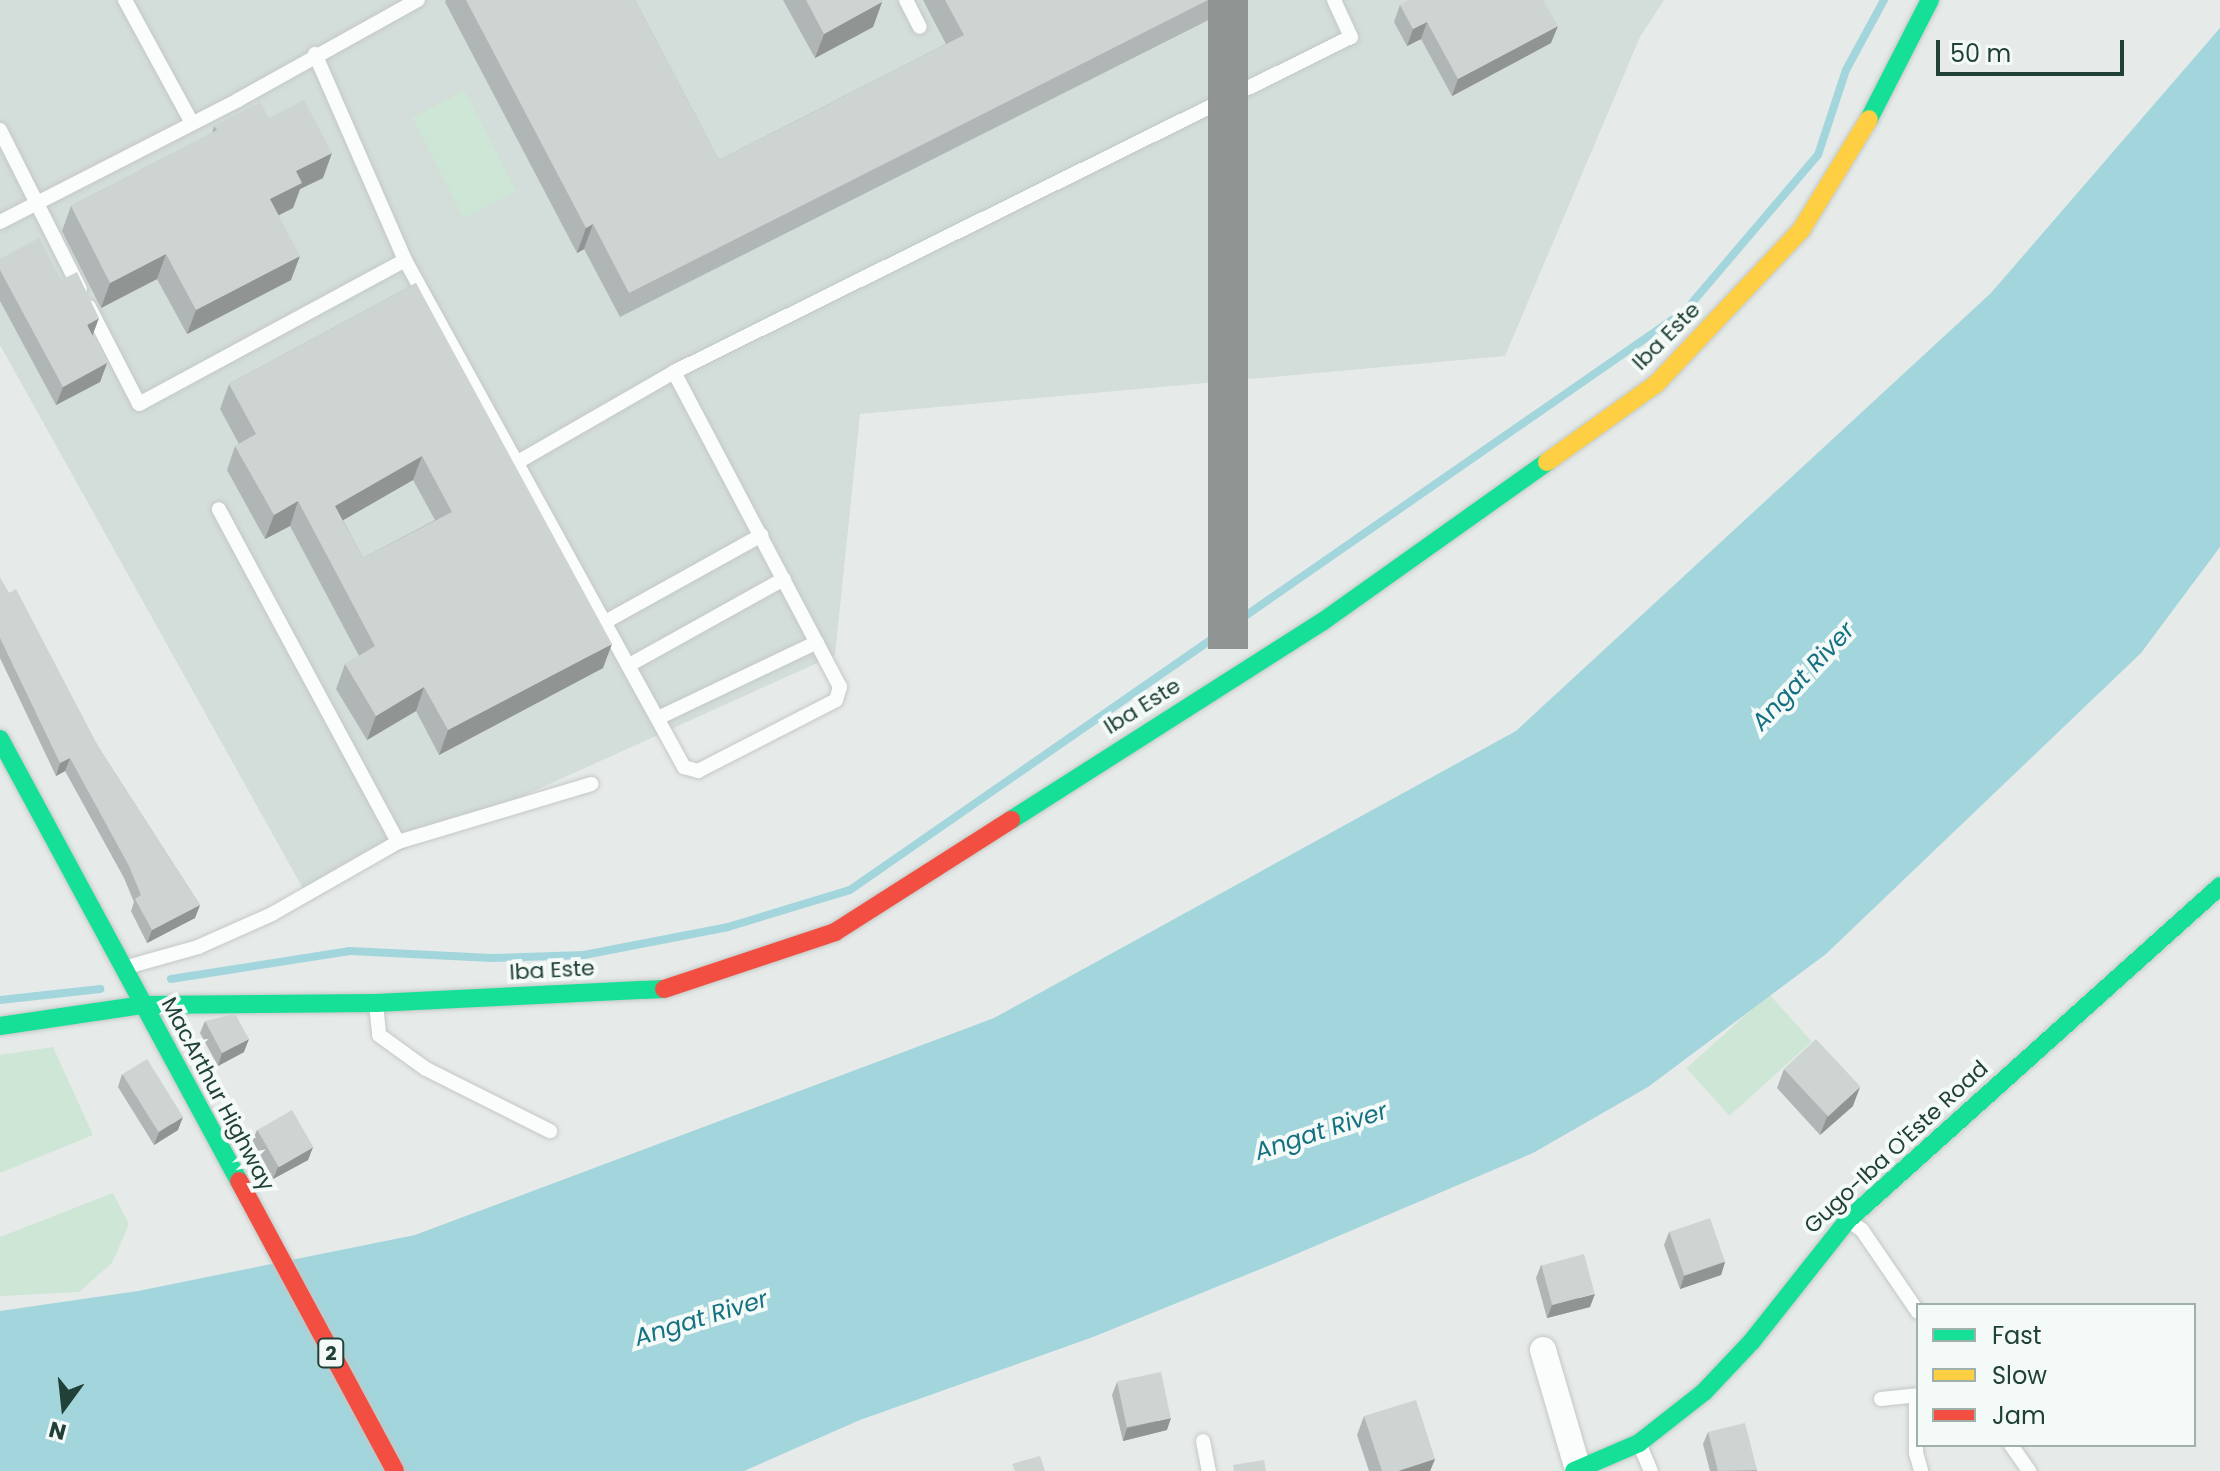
<!DOCTYPE html>
<style>
body{margin:0}
#map{position:relative;width:2220px;height:1471px;overflow:hidden;background:#e6ebe9;font-family:Poppins,sans-serif}
div>[style]{position:absolute}
[style*='--x']{left:calc(var(--x)*1px);top:calc(var(--y)*1px);width:calc(var(--w)*1px);rotate:calc(var(--a)*1deg)}
.built>*{inset:0;background:#d3ddd9}
.green>*{inset:0;background:#cee6d5;transform-origin:0 0}
.water>*{inset:0;background:#a3d5dc}
.stream>*{height:8px;margin:-4px;padding:0 4px;transform-origin:4px;border-radius:4px;background:#a3d5dc}
.roads{filter:drop-shadow(0 0 2px #c3c8c6) drop-shadow(0 0 2px #c3c8c6)}
.lane>*{height:14px;margin:-7px;padding:0 7px;transform-origin:7px;border-radius:7px;background:#fbfcfc}
.street>*{height:26px;margin:-13px;padding:0 13px;transform-origin:13px;border-radius:13px;background:#fbfcfc}
.fast>*{height:18px;margin:-9px;padding:0 9px;transform-origin:9px;border-radius:9px;background:#16e098}
.slow>*{height:18px;margin:-9px;padding:0 9px;transform-origin:9px;border-radius:9px;background:#ffcf43}
.jam>*{height:18px;margin:-9px;padding:0 9px;transform-origin:9px;border-radius:9px;background:#f24e42}
.wall>*{inset:0;background:#b0b6b5}
.shaded-wall>*{inset:0;background:#909493;transform-origin:0 0}
.building>*{inset:0;background:#cdd4d2;transform-origin:0 0}
span{translate:-50% -50%;white-space:nowrap;text-align:center;line-height:1.15;-webkit-text-stroke:8px #f4faf7;paint-order:stroke}
.shield-label span{padding:2px 6px;background:#f4faf7;border:2px solid;border-radius:6px;-webkit-text-stroke-width:0}
.shield-label{font-size:20px;color:#214138;font-weight:700}
.street-label{font-size:22px;color:#214138}
.water-label{font-size:24px;color:#157182;font-style:italic}
.legend{position:absolute;left:1916px;top:1303px;width:280px;height:144px;box-sizing:border-box;background:#f4faf7;border:2px solid #a0b0ab;margin:0;padding:10px 14px;list-style:none;font-size:24px;color:#214138}
.legend li{display:flex;align-items:center;gap:16px;height:40px}
.legend b{width:40px;border:2px solid #a0b0ab}
.north{position:absolute;left:24px;top:1367px;width:80px;height:80px;-webkit-text-stroke:6px #f4faf7;paint-order:stroke;rotate:195deg;font-size:22px;font-weight:700;line-height:32px;text-align:center;color:#214138}
.north::after{content:'';display:block;margin:auto;width:28px;height:36px;background:#214138;clip-path:polygon(50% 0,100% 100%,50% 72%,0 100%)}
.scale{position:absolute;left:1936px;top:40px;width:188px;height:36px;box-sizing:border-box;border:4px solid #214138;border-top:0;padding-left:10px;font-size:24px;line-height:28px;white-space:nowrap;color:#214138;-webkit-text-stroke:6px #f4faf7;paint-order:stroke}
</style>
<div id="map">
<div class="built">
<i style="clip-path:polygon(0 0,1664px 0,1640px 37px,1505px 356px,860px 414px,835px 655px,306px 894px,0 345px)"></i>
</div>
<div class="green">
<i style="left:465px;top:91px;width:113px;height:59px;rotate:63deg"></i>
<i style="left:1769px;top:994px;width:64px;height:111px;rotate:48deg"></i>
<i style="clip-path:polygon(53px 1047px,93px 1135px,0 1173px,0 1055px)"></i>
<i style="clip-path:polygon(113px 1193px,129px 1224px,112px 1263px,79px 1292px,0 1296px,0 1237px)"></i>
</div>
<div class="water">
<i style="clip-path:polygon(2220px 28px,2220px 547px,2141px 653px,1826px 954px,1648px 1087px,1533px 1153px,1268px 1266px,1093px 1337px,860px 1420px,744px 1471px,0 1471px,0 1311px,138px 1291px,415px 1235px,994px 1018px,1516px 731px,1991px 293px)"></i>
</div>
<div class="stream">
<i style="--x:171;--y:979;--w:181;--a:-8.9"></i>
<i style="--x:350;--y:951;--w:142;--a:2.8"></i>
<i style="--x:492;--y:958;--w:92;--a:-1.9"></i>
<i style="--x:584;--y:955;--w:147;--a:-11"></i>
<i style="--x:728;--y:927;--w:127;--a:-16.9"></i>
<i style="--x:850;--y:890;--w:1016;--a:-34.74"></i>
<i style="--x:1685;--y:311;--w:205;--a:-49.6"></i>
<i style="--x:1818;--y:155;--w:89;--a:-71.8"></i>
<i style="--x:1846;--y:70;--w:80;--a:-61.5"></i>
<i style="--x:0;--y:1000;--w:101;--a:-6.3"></i>
</div>
<div class="roads">
<div class="lane">
<i style="--x:125;--y:0;--w:138;--a:61.4"></i>
<i style="--x:906;--y:0;--w:30;--a:63"></i>
<i style="--x:0;--y:130;--w:178;--a:63.3"></i>
<i style="--x:0;--y:222;--w:267;--a:-27.1"></i>
<i style="--x:238;--y:100;--w:206;--a:-29.1"></i>
<i style="--x:405;--y:260;--w:579;--a:61.18"></i>
<i style="--x:684;--y:767;--w:15;--a:16"></i>
<i style="--x:698;--y:771;--w:155;--a:-27.2"></i>
<i style="--x:836;--y:700;--w:14;--a:-73"></i>
<i style="--x:840;--y:687;--w:356;--a:-117.8"></i>
<i style="--x:89;--y:307;--w:109;--a:62.7"></i>
<i style="--x:139;--y:404;--w:302;--a:-28.4"></i>
<i style="--x:405;--y:260;--w:225;--a:-113.6"></i>
<i style="--x:516;--y:463;--w:182;--a:-29.9"></i>
<i style="--x:674;--y:372;--w:755;--a:-26.33"></i>
<i style="--x:1351;--y:37;--w:41;--a:-114.7"></i>
<i style="--x:605;--y:622;--w:179;--a:-29"></i>
<i style="--x:631;--y:664;--w:175;--a:-29.1"></i>
<i style="--x:658;--y:718;--w:176;--a:-25.5"></i>
<i style="--x:398;--y:842;--w:202;--a:-16.7"></i>
<i style="--x:127;--y:967;--w:74;--a:-15.7"></i>
<i style="--x:198;--y:947;--w:81;--a:-24"></i>
<i style="--x:272;--y:914;--w:145;--a:-29.7"></i>
<i style="--x:398;--y:842;--w:378;--a:-118.3"></i>
<i style="--x:376;--y:1004;--w:31;--a:84"></i>
<i style="--x:379;--y:1035;--w:58;--a:35.9"></i>
<i style="--x:426;--y:1069;--w:139;--a:26.6"></i>
<i style="--x:1848;--y:1220;--w:17;--a:36"></i>
<i style="--x:1862;--y:1230;--w:99;--a:55.7"></i>
<i style="--x:1916;--y:1396;--w:57;--a:90"></i>
<i style="--x:1916;--y:1453;--w:19;--a:74"></i>
<i style="--x:1881;--y:1399;--w:37;--a:-6"></i>
<i style="--x:1203;--y:1441;--w:31;--a:79"></i>
<i style="--x:1639;--y:1443;--w:30;--a:67"></i>
<i style="--x:2011;--y:1445;--w:32;--a:55"></i>
</div>
<div class="street">
<i style="--x:1543;--y:1350;--w:125;--a:73.7"></i>
</div>
<div class="fast">
<i style="--x:1869;--y:119;--w:134;--a:-62.9"></i>
<i style="--x:0;--y:739;--w:502;--a:61.6"></i>
<i style="--x:1011;--y:820;--w:369;--a:-32.5"></i>
<i style="--x:1322;--y:622;--w:276;--a:-35.4"></i>
<i style="--x:0;--y:1026;--w:145;--a:-8.4"></i>
<i style="--x:143;--y:1005;--w:233;--a:-0.5"></i>
<i style="--x:376;--y:1003;--w:288;--a:-2.8"></i>
<i style="--x:1574;--y:1471;--w:71;--a:-23.3"></i>
<i style="--x:1639;--y:1443;--w:83;--a:-38.1"></i>
<i style="--x:1704;--y:1392;--w:70;--a:-46.7"></i>
<i style="--x:1752;--y:1341;--w:154;--a:-51.6"></i>
<i style="--x:1848;--y:1220;--w:500;--a:-41.9"></i>
</div>
<div class="slow">
<i style="--x:1547;--y:462;--w:134;--a:-35.6"></i>
<i style="--x:1656;--y:384;--w:212;--a:-46.7"></i>
<i style="--x:1801;--y:230;--w:130;--a:-58.5"></i>
</div>
<div class="jam">
<i style="--x:664;--y:989;--w:180;--a:-18.4"></i>
<i style="--x:835;--y:932;--w:209;--a:-32.5"></i>
<i style="--x:239;--y:1181;--w:329;--a:61.7"></i>
</div>
</div>
<div class="wall">
<i style="clip-path:polygon(446px 0,635px 0,719px 160px,946px 44px,923px 0,1248px 0,620px 317px,584px 249px,577px 253px,445px 2px)"></i>
<i style="clip-path:polygon(783px 0,881px 0,882px 2px,873px 27px,815px 58px)"></i>
<i style="clip-path:polygon(1400px 5px,1551px 43px,1452px 96px,1421px 39px,1407px 46px,1394px 22px)"></i>
<i style="clip-path:polygon(269px 118px,323px 178px,300px 189px,293px 208px,279px 215px,291px 280px,187px 334px,157px 279px,101px 308px,62px 231px,71px 206px,212px 133px,214px 126px)"></i>
<i style="clip-path:polygon(0 259px,107px 363px,100px 382px,56px 405px,0 301px)"></i>
<i style="clip-path:polygon(evenodd,416px 283px,603px 668px,439px 755px,416px 711px,367px 740px,336px 689px,345px 664px,359px 656px,290px 526px,265px 539px,227px 470px,235px 446px,239px 444px,220px 409px,229px 384px,416px 283px,413px 480px,435px 520px,363px 558px,343px 520px,413px 480px)"></i>
<i style="clip-path:polygon(0 578px,99px 748px,200px 905px,195px 918px,147px 943px,131px 911px,134px 902px,124px 878px,65px 771px,56px 776px,0 658px)"></i>
<i style="clip-path:polygon(205px 1021px,244px 1052px,218px 1066px,200px 1033px)"></i>
<i style="clip-path:polygon(1784px 1069px,1853px 1106px,1820px 1135px,1777px 1088px)"></i>
<i style="clip-path:polygon(122px 1074px,178px 1130px,154px 1145px,118px 1087px)"></i>
<i style="clip-path:polygon(257px 1130px,313px 1147px,308px 1160px,273px 1179px,252px 1142px)"></i>
<i style="clip-path:polygon(1669px 1232px,1725px 1262px,1721px 1275px,1680px 1289px,1664px 1245px)"></i>
<i style="clip-path:polygon(1541px 1265px,1590px 1307px,1547px 1318px,1536px 1278px)"></i>
<i style="clip-path:polygon(1117px 1382px,1167px 1430px,1123px 1441px,1112px 1395px)"></i>
<i style="clip-path:polygon(1364px 1416px,1435px 1459px,1430px 1471px,1369px 1471px,1357px 1435px)"></i>
<i style="clip-path:polygon(1708px 1432px,1757px 1470px,1757px 1471px,1710px 1471px,1703px 1444px)"></i>
</div>
<div class="shaded-wall">
<i style="left:1208px;top:0;width:40px;height:649px"></i>
<i style="clip-path:polygon(882px 2px,873px 27px,815px 58px,824px 34px)"></i>
<i style="clip-path:polygon(1427px 22px,1421px 39px,1407px 46px,1413px 29px)"></i>
<i style="clip-path:polygon(1558px 26px,1551px 43px,1452px 96px,1458px 79px)"></i>
<i style="clip-path:polygon(332px 153px,323px 178px,300px 189px,293px 208px,261px 224px,270px 199px,296px 171px)"></i>
<i style="clip-path:polygon(593px 224px,584px 249px,577px 253px,586px 228px)"></i>
<i style="clip-path:polygon(166px 254px,157px 279px,101px 308px,110px 283px)"></i>
<i style="clip-path:polygon(300px 256px,291px 280px,187px 334px,196px 310px)"></i>
<i style="clip-path:polygon(99px 318px,92px 337px,87px 325px)"></i>
<i style="clip-path:polygon(107px 363px,100px 382px,56px 405px,63px 387px)"></i>
<i style="clip-path:polygon(422px 456px,413px 480px,326px 530px,335px 506px)"></i>
<i style="clip-path:polygon(298px 501px,290px 526px,265px 539px,274px 515px)"></i>
<i style="clip-path:polygon(612px 644px,603px 668px,439px 755px,448px 730px)"></i>
<i style="clip-path:polygon(424px 687px,416px 711px,367px 740px,376px 716px)"></i>
<i style="clip-path:polygon(70px 758px,65px 771px,56px 776px,60px 763px)"></i>
<i style="clip-path:polygon(200px 905px,195px 918px,147px 943px,152px 930px)"></i>
<i style="clip-path:polygon(249px 1039px,244px 1052px,218px 1066px,222px 1053px)"></i>
<i style="clip-path:polygon(1860px 1087px,1853px 1106px,1820px 1135px,1827px 1117px)"></i>
<i style="clip-path:polygon(183px 1117px,178px 1130px,154px 1145px,159px 1132px)"></i>
<i style="clip-path:polygon(313px 1147px,308px 1160px,273px 1179px,278px 1167px)"></i>
<i style="clip-path:polygon(1725px 1262px,1721px 1275px,1680px 1289px,1684px 1276px)"></i>
<i style="clip-path:polygon(1595px 1294px,1590px 1307px,1547px 1318px,1552px 1305px)"></i>
<i style="clip-path:polygon(1171px 1418px,1167px 1430px,1123px 1441px,1127px 1428px)"></i>
<i style="clip-path:polygon(1435px 1459px,1430px 1471px,1398px 1471px)"></i>
</div>
<div class="building">
<i style="clip-path:polygon(466px 0,635px 0,719px 160px,964px 35px,945px 0,1208px 0,629px 293px,593px 224px,586px 228px)"></i>
<i style="clip-path:polygon(806px 0,881px 0,882px 2px,824px 34px)"></i>
<i style="clip-path:polygon(1409px 0,1543px 0,1558px 26px,1458px 79px,1427px 22px,1413px 29px,1400px 5px)"></i>
<i style="clip-path:polygon(304px 100px,332px 153px,296px 171px,302px 183px,270px 199px,300px 256px,196px 310px,166px 254px,110px 283px,71px 206px,217px 130px,214px 126px,260px 102px,269px 118px)"></i>
<i style="clip-path:polygon(39px 238px,61px 280px,77px 272px,99px 318px,87px 325px,107px 363px,63px 387px,0 270px,0 259px)"></i>
<i style="clip-path:polygon(evenodd,416px 283px,612px 644px,448px 730px,424px 687px,376px 716px,345px 664px,375px 646px,298px 501px,274px 515px,235px 446px,256px 434px,229px 384px,416px 283px,422px 456px,452px 512px,363px 558px,335px 506px,422px 456px)"></i>
<i style="clip-path:polygon(0 578px,9px 593px,16px 589px,99px 748px,200px 905px,152px 930px,135px 899px,141px 895px,129px 866px,70px 758px,60px 763px,0 638px)"></i>
<i style="clip-path:polygon(235px 1014px,249px 1039px,222px 1053px,205px 1021px)"></i>
<i style="left:1816px;top:1039px;width:65px;height:44px;rotate:47deg"></i>
<i style="left:147px;top:1059px;width:68px;height:29px;rotate:58deg"></i>
<i style="left:292px;top:1110px;width:43px;height:40px;rotate:60deg"></i>
<i style="left:1710px;top:1218px;width:46px;height:43px;rotate:71deg"></i>
<i style="left:1584px;top:1254px;width:41px;height:44px;rotate:75deg"></i>
<i style="left:1161px;top:1372px;width:47px;height:45px;rotate:78deg"></i>
<i style="clip-path:polygon(1416px 1400px,1435px 1459px,1398px 1471px,1382px 1471px,1364px 1416px)"></i>
<i style="clip-path:polygon(1745px 1423px,1757px 1470px,1718px 1471px,1708px 1432px)"></i>
<i style="clip-path:polygon(1040px 1456px,1045px 1471px,1015px 1471px,1012px 1464px)"></i>
<i style="clip-path:polygon(1264px 1460px,1266px 1471px,1234px 1471px,1233px 1465px)"></i>
</div>
<div class="shield-label">
<span style="left:331px;top:1353px">2</span>
</div>
<div class="street-label">
<span style="left:1666px;top:336px;rotate:-45deg">Iba Este</span>
<span style="left:1142px;top:706px;rotate:-32deg">Iba Este</span>
<span style="left:552px;top:970px;rotate:-3deg">Iba Este</span>
<span style="left:218px;top:1094px;rotate:62deg">MacArthur Highway</span>
<span style="left:1896px;top:1147px;rotate:-43deg">Gugo-Iba O'Este Road</span>
</div>
<div class="water-label">
<span style="left:1803px;top:676px;rotate:-47deg">Angat River</span>
<span style="left:1321px;top:1131px;rotate:-18deg">Angat River</span>
<span style="left:701px;top:1318px;rotate:-17deg">Angat River</span>
</div>
<ul class="legend">
<li><b style="height:10px;background:#16e098"></b>Fast</li>
<li><b style="height:10px;background:#ffcf43"></b>Slow</li>
<li><b style="height:10px;background:#f24e42"></b>Jam</li>
</ul>
<div class="north">N</div>
<div class="scale">50 m</div>
</div>
